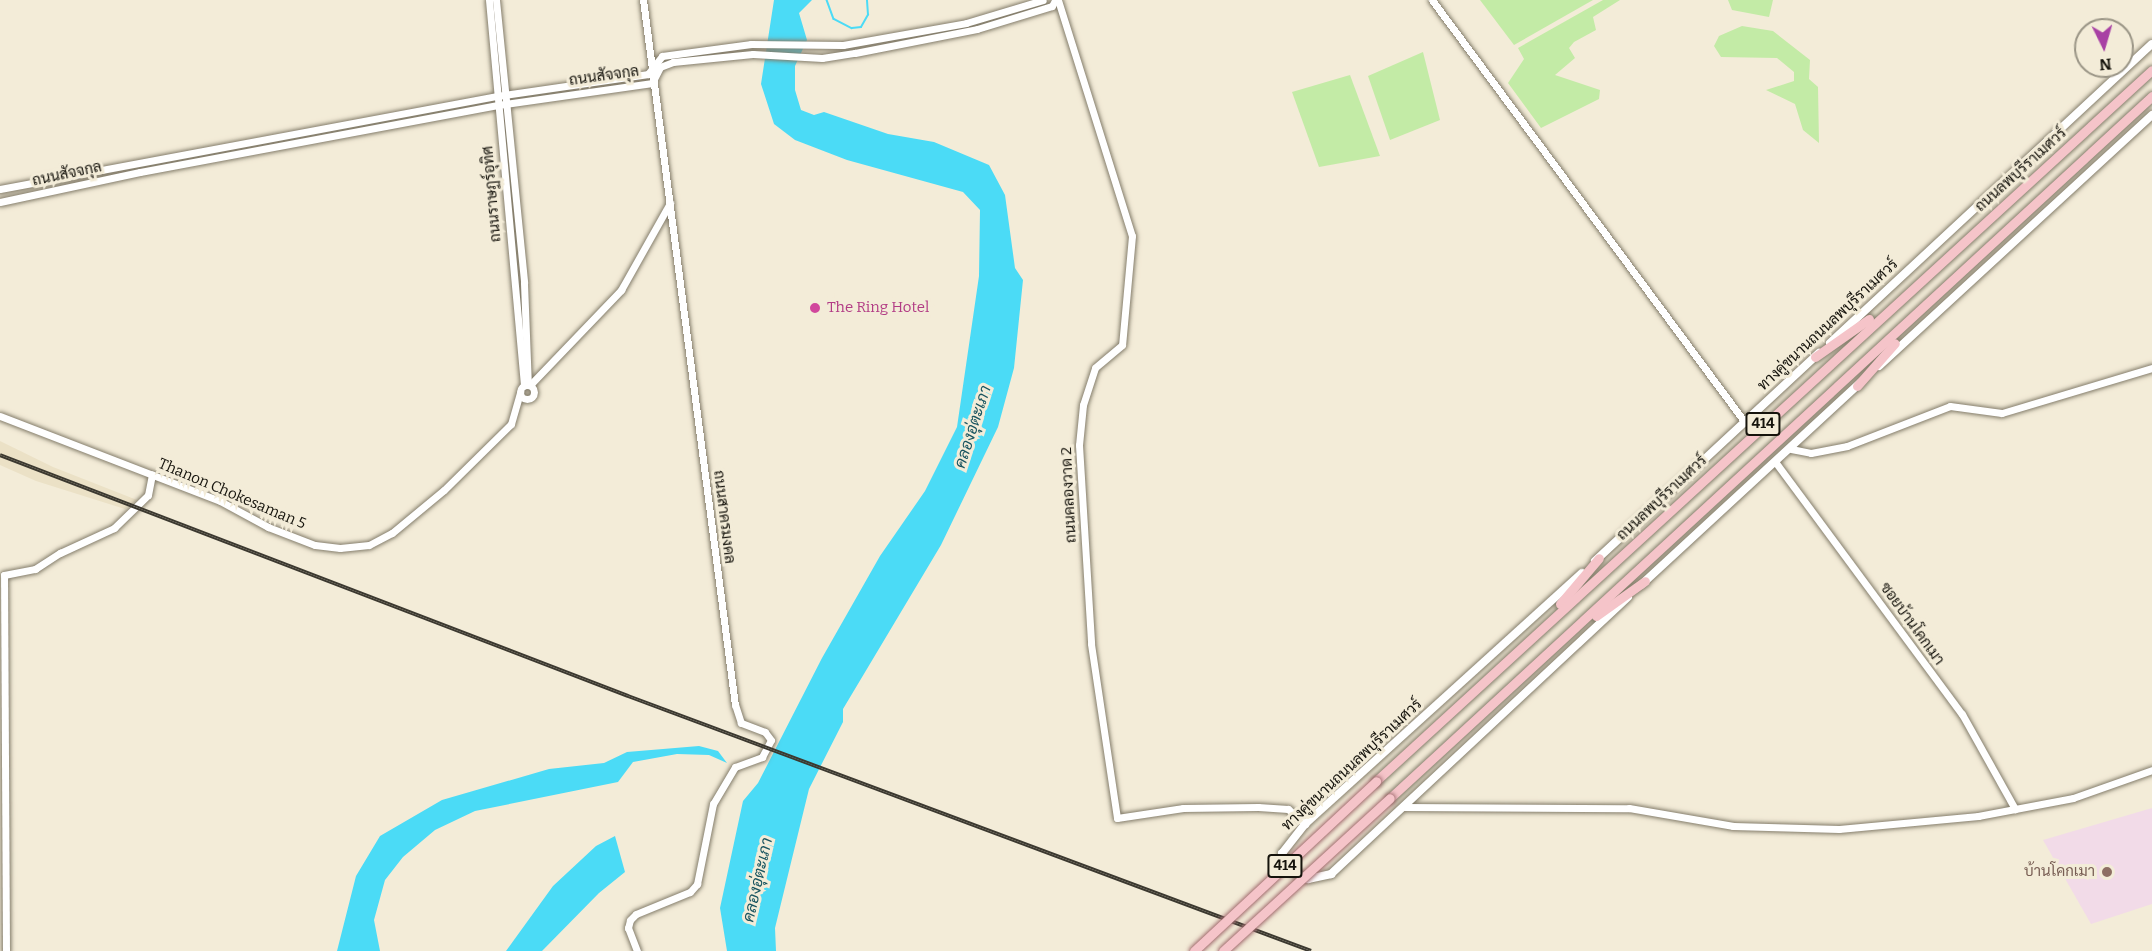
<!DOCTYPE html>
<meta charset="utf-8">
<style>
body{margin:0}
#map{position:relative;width:2152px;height:951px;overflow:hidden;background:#f3ecd8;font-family:Bitter,Sarabun,serif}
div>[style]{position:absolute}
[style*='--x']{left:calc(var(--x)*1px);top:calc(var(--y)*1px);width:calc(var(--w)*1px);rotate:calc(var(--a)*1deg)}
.built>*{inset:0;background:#ebe1c6}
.education>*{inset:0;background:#f2dbe8}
.green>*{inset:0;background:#c3eba6}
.water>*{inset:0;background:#4bdbf6}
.stream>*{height:1.5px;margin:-0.75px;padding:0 0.75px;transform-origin:0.75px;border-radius:0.75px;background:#4bdbf6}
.roads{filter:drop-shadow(0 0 2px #847d6b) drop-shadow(0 0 2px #847d6b)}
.tertiary>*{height:7px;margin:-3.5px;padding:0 3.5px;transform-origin:3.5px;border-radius:3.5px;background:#fff}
.tertiary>.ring{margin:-3.5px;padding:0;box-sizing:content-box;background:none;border:7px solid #fff;border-radius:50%}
.secondary>*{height:8px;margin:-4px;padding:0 4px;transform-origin:4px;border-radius:4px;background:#fff}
.primary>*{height:9px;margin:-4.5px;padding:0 4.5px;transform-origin:4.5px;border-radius:4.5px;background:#f5c4c9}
.rail>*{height:4px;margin-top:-2px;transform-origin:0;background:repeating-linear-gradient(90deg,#f3ecd8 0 4.5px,#3c3930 0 9px);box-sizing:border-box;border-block:2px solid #3c3930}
.bridges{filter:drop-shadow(0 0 2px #a26c6f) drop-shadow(0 0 2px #a26c6f)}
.primary-bridge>*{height:9px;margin:-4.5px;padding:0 4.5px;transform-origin:4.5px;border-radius:4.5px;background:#f5c4c9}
.dots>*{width:16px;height:16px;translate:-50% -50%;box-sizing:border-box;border:3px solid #f3ecd8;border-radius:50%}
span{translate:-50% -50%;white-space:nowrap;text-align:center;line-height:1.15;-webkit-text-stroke:6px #f3ecd8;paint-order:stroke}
.shield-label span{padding:2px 4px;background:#f3ecd8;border:2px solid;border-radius:4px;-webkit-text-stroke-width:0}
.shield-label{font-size:14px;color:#15130c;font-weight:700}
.street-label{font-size:15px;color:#15130c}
.hotel-label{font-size:15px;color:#b23c85}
.left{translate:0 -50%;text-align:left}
.education-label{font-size:15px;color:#785e54}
.right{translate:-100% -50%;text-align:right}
.water-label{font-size:16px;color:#18545f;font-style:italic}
.north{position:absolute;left:2074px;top:18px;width:60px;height:60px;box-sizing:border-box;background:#f3ecd8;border:2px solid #9a9586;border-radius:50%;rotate:175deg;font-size:16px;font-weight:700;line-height:24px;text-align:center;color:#15130c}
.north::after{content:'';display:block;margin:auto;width:21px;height:27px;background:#a841a4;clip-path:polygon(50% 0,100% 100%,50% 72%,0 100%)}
</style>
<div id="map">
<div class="built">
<i style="clip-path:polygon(0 441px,53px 467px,137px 500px,125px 509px,36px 481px,0 465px)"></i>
</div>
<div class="education">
<i style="clip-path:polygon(2152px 808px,2152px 904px,2091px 924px,2043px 840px)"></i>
</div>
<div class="green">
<i style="clip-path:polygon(1480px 0,1593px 0,1514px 45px)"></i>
<i style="clip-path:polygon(1603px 0,1620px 0,1593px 17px,1596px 30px,1574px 42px,1569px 48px,1575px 58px,1555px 75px,1600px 90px,1599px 99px,1541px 128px,1508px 83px,1524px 59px,1518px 48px)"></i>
<i style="clip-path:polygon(1728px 0,1773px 0,1769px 17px,1732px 10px)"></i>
<i style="clip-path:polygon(1742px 26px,1773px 31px,1810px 60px,1809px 79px,1818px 87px,1819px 143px,1803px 130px,1795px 104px,1766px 90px,1794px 81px,1794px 72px,1777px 58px,1721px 57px,1714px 46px,1719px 36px)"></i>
<i style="clip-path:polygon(1423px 52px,1440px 120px,1390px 140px,1368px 76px)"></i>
<i style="clip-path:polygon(1350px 75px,1380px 156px,1319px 167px,1292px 92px)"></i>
</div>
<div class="water">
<i style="clip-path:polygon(774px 0,812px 0,799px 13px,807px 40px,795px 66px,795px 90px,801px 110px,814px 115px,824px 112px,888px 134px,934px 142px,989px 165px,1005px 195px,1015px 268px,1023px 280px,1014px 368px,998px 427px,941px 545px,843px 709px,843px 722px,809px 789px,775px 928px,776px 951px,727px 951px,720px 908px,743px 801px,758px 783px,822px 658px,880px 556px,925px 491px,957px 427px,979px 276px,980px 210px,963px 192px,847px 160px,795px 140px,774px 124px,761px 84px)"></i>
<i style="clip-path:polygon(699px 746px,718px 751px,727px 763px,709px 755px,677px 754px,633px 762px,618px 782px,475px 811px,435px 830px,403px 857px,385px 880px,374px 920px,380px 951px,337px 951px,356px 876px,380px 836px,442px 800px,549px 769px,604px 763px,627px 752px)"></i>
<i style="clip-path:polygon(615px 836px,625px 872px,599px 893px,542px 951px,506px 951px,553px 886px,596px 846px)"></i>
</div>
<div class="stream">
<i style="--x:827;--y:0;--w:20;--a:70"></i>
<i style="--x:834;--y:19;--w:20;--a:27"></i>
<i style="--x:852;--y:28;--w:9;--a:-6"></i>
<i style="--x:861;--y:27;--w:14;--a:-60"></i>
<i style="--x:868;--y:15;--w:15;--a:-94"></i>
</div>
<div class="roads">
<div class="tertiary">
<i style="--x:489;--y:0;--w:387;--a:84.8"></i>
<i style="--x:496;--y:0;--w:284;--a:84.3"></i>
<i style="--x:524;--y:283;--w:102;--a:87.8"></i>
<i style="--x:1058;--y:0;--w:247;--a:72.6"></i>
<i style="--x:1132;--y:236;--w:109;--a:95.2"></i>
<i style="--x:1122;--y:345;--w:35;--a:140"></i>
<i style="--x:1095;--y:368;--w:39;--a:108"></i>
<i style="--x:1083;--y:405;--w:40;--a:95.7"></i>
<i style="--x:1079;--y:445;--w:199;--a:86.5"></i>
<i style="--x:1091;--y:644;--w:176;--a:81.5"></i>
<i style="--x:1117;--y:818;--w:67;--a:-8.6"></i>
<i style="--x:1183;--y:808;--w:75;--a:-0.8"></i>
<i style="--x:1258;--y:807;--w:30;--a:4"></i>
<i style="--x:1288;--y:809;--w:23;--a:41"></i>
<i style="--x:1432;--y:0;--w:524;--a:53.46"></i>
<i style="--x:0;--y:189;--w:506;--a:-10.6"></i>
<i style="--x:497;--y:96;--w:153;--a:-8.3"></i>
<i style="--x:648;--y:74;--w:23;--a:-52"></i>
<i style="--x:662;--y:56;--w:90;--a:-7.7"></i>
<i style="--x:751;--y:44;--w:92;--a:0.6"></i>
<i style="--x:843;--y:45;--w:125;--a:-10.1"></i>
<i style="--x:966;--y:23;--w:80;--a:-16.6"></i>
<i style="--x:0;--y:202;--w:143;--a:-12.1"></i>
<i style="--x:140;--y:172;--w:364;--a:-10.6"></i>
<i style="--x:498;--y:105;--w:156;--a:-8.1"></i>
<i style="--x:652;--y:83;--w:18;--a:-63"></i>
<i style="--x:660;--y:67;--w:14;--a:-21"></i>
<i style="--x:673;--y:62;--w:80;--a:-5.7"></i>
<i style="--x:753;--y:54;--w:69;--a:3.3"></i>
<i style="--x:822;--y:58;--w:33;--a:-9"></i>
<i style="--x:855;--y:53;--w:124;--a:-11.1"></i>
<i style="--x:977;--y:29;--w:78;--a:-17"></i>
<i style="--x:1052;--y:6;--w:7;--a:-63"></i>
<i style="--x:530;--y:385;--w:132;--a:-46.2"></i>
<i style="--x:621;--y:290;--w:100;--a:-60.6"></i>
<i class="ring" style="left:520px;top:385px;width:7px;height:7px"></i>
<i style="--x:0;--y:416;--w:236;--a:21.1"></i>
<i style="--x:220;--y:501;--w:55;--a:28.4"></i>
<i style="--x:268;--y:527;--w:50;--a:21"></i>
<i style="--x:315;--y:545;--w:25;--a:7"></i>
<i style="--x:340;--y:548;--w:29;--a:-6"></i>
<i style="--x:369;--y:545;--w:26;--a:-28"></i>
<i style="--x:392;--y:533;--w:67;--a:-39.6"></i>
<i style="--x:444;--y:490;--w:94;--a:-44.6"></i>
<i style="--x:511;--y:424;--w:33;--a:-74"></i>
<i style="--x:1791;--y:449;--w:20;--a:11"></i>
<i style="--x:1811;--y:453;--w:37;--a:-11"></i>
<i style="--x:1847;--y:446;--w:110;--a:-21.2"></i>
<i style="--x:1950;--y:406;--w:52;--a:7.7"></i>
<i style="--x:2002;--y:413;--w:157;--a:-16.7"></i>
<i style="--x:1776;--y:463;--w:312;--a:53.5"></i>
<i style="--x:1962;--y:714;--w:109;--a:60.8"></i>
<i style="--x:1403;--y:807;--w:226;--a:0.3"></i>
<i style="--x:1629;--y:808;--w:106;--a:9.8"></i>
<i style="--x:1733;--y:826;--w:106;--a:1.6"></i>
<i style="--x:1839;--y:829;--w:140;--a:-5.3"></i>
<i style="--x:1978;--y:816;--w:97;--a:-10.7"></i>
<i style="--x:2073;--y:798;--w:84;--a:-19.5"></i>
<i style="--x:6;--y:951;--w:376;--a:-90.3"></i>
<i style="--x:4;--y:575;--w:32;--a:-11"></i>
<i style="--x:35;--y:569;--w:30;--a:-33"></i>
<i style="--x:60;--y:553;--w:60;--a:-24.8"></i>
<i style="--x:114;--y:528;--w:47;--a:-44.1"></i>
<i style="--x:148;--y:495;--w:21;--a:-79"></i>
<i style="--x:637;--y:951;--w:25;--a:-111"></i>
<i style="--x:628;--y:928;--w:8;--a:-76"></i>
<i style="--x:630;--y:920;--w:8;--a:-45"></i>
<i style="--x:636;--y:914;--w:58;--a:-22.2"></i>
<i style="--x:690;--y:892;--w:11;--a:-49"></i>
<i style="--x:697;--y:884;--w:82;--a:-78.7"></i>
<i style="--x:713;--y:804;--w:43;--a:-59.3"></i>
<i style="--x:735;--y:767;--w:29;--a:-20"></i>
<i style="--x:762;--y:757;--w:19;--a:-62"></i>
<i style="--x:771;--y:740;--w:10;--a:-127"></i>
<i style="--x:765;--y:732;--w:26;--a:-159"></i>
<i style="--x:741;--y:723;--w:19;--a:-108"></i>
<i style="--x:735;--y:705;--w:711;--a:-97.43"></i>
</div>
<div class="secondary">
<i style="--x:1830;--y:343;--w:439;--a:-42.9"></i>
<i style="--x:1879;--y:366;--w:371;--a:-42.6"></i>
<i style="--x:1595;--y:561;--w:306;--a:-42.9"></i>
<i style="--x:1582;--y:573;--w:374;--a:137.8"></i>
<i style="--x:1305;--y:824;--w:37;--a:128"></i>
<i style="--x:1282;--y:853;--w:20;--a:63"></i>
<i style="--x:1291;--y:871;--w:19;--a:25"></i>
<i style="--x:1308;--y:879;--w:24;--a:-12"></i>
<i style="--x:1331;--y:874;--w:406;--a:-43"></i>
<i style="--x:1641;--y:585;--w:299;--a:-42.7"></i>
</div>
<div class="primary">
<i style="--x:1815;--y:357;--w:66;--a:-35.1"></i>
<i style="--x:1857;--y:386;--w:57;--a:-48.5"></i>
<i style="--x:1560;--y:604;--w:60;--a:-49.7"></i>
<i style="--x:1596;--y:616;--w:60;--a:-35.5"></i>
<i style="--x:1376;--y:781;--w:1052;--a:-42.5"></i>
<i style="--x:1390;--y:798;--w:1036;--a:-42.65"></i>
</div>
</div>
<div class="rail">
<i style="--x:0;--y:455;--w:673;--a:20.99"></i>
<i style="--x:628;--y:696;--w:729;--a:20.47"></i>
</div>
<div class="bridges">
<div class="primary-bridge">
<i style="--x:1194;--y:951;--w:249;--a:-43"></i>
<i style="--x:1223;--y:951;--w:226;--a:-42.5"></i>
</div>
</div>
<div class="dots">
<i style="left:815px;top:308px;background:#d1479c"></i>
<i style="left:2107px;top:872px;background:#8d6e63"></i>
</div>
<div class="shield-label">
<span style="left:1763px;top:424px">414</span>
<span style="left:1285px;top:866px">414</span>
</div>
<div class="street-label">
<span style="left:604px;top:76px;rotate:-8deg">ถนนสัจจกุล</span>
<span style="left:2021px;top:170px;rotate:-42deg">ถนนลพบุรีราเมศวร์</span>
<span style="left:67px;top:174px;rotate:-12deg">ถนนสัจจกุล</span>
<span style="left:492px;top:194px;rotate:-95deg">ถนนราษฏร์อุทิศ</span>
<span style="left:1828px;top:325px;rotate:-43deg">ทางคู่ขนานถนนลพบุรีราเมศวร์</span>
<span style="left:232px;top:494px;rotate:23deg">Thanon Chokesaman 5</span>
<span style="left:1069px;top:495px;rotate:-93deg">ถนนคลองวาด 2</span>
<span style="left:1662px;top:498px;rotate:-43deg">ถนนลพบุรีราเมศวร์</span>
<span style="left:724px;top:517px;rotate:83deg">ถนนสาครมงคล</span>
<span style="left:1912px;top:624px;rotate:54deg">ซอยบ้านโคกเมา</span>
<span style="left:1352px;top:765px;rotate:-43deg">ทางคู่ขนานถนนลพบุรีราเมศวร์</span>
</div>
<div class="hotel-label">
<span class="left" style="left:827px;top:308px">The Ring Hotel</span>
</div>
<div class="education-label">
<span class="right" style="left:2095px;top:872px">บ้านโคกเมา</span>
</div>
<div class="water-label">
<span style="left:973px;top:427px;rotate:-72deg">คลองอุ่ตะเภา</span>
<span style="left:758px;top:880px;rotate:-77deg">คลองอุ่ตะเภา</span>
</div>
<div class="north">N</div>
</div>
